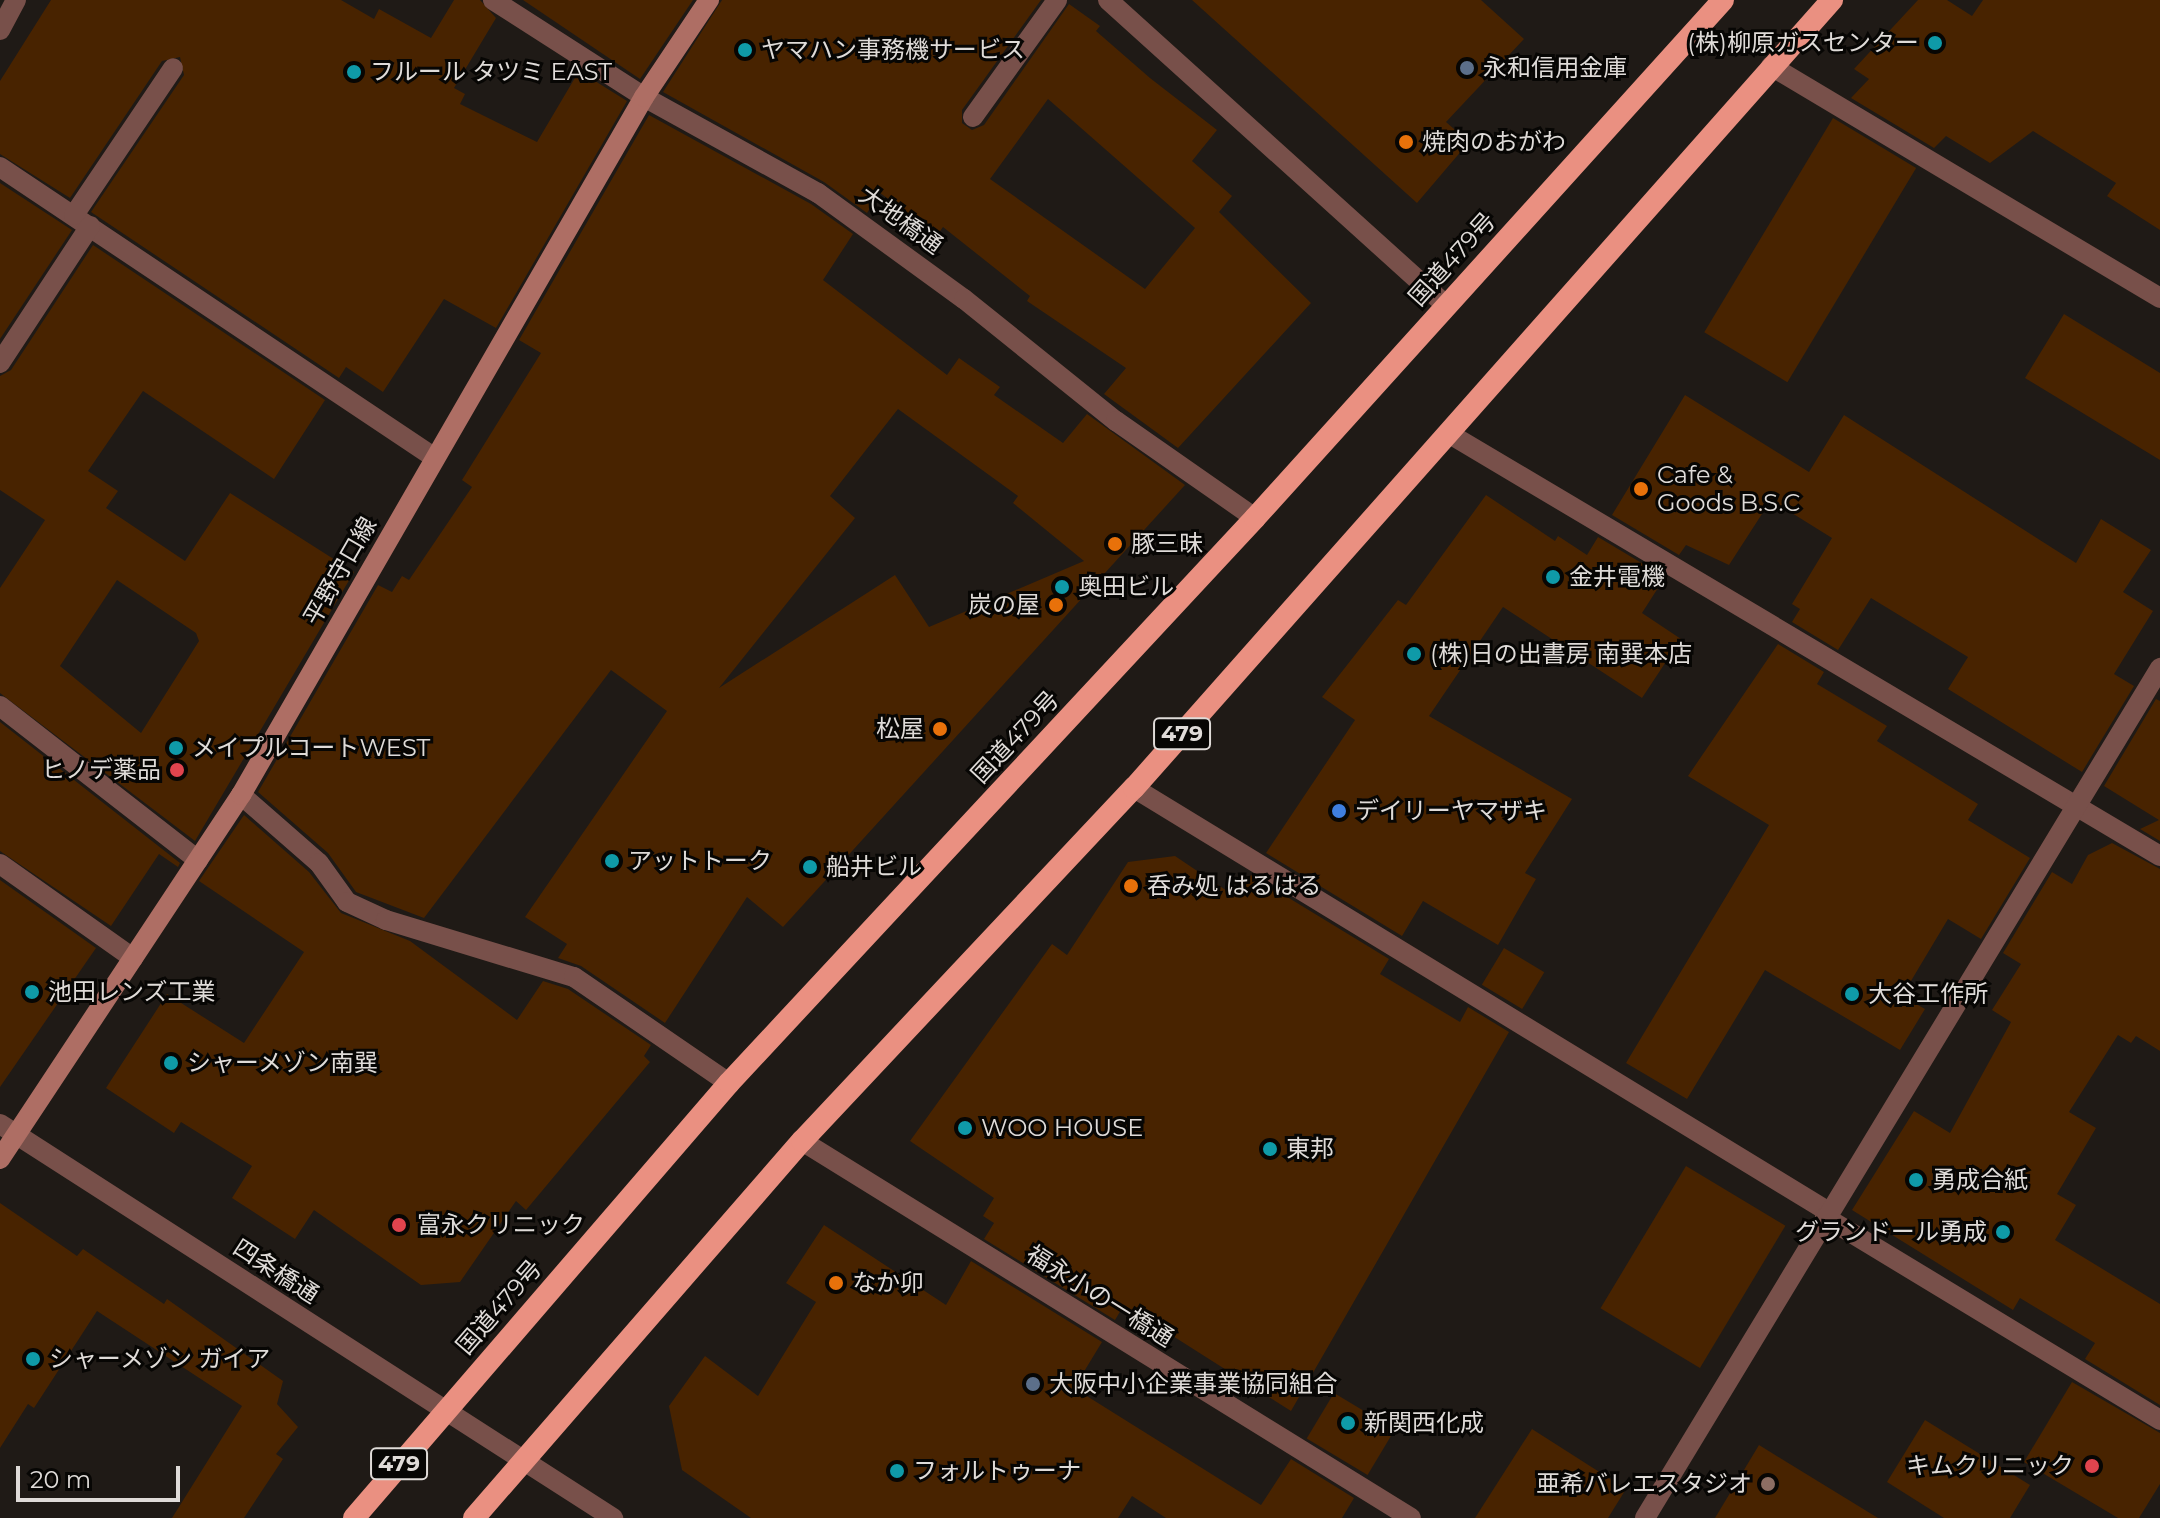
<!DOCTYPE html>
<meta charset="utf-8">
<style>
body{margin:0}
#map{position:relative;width:2160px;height:1518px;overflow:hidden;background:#1f1a16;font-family:Montserrat,"Noto Sans JP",sans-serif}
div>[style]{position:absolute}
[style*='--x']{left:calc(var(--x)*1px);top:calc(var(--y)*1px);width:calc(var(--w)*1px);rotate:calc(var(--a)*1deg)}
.building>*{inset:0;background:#482300;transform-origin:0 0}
.minor>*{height:20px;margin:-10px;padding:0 10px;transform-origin:10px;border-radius:10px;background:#78504a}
.tertiary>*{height:20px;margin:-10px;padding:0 10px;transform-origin:10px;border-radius:10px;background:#78504a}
.secondary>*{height:20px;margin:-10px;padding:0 10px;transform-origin:10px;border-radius:10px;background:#ae6e64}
.trunk>*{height:22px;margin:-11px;padding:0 11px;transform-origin:11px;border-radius:11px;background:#ea9081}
.dots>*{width:22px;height:22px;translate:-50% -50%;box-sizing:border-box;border:4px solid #070604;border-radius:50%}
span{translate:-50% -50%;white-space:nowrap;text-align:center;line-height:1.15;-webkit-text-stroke:6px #070604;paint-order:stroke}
.shield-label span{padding:2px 6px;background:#070604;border:2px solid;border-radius:6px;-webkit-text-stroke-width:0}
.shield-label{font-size:22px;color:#dfdbd8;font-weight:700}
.poi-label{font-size:24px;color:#dfdbd8}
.right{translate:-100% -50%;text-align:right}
.left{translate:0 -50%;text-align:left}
.street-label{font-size:24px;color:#dfdbd8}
.scale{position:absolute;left:16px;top:1466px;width:164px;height:36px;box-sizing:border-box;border:4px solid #dfdbd8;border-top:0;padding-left:10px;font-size:24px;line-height:28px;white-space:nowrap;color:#dfdbd8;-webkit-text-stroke:6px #070604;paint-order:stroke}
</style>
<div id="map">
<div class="building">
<i style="clip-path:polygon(51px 0,341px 0,374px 19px,379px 9px,431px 38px,454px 0,480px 0,496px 18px,454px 88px,465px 94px,460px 104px,537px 142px,579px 71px,627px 101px,496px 328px,444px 299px,383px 392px,346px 367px,339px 378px,91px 212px,184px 75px,180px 57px,162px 61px,70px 198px,0 154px,0 81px)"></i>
<i style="clip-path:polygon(523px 0,693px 0,640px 79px)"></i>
<i style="clip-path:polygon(evenodd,722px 0,1041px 0,962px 110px,962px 123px,972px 130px,984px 125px,1069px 4px,1100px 26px,1096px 31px,1150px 78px,1217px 130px,1192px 161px,1232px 196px,1219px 212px,1311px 303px,1178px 448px,1104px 394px,1126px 368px,1027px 301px,1030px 296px,943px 227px,938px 234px,880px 193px,867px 213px,824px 182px,663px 92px,722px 0,1048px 99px,1195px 228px,1145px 289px,990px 179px,1048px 99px)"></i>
<i style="clip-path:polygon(1192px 0,1481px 0,1524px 39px,1446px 122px,1469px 142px,1417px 203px)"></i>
<i style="clip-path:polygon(1918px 0,1947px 0,1972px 16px,1983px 0,2160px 0,2160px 230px,2107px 196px,2116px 183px,2033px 131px,1990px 163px,1946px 136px,1934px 148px,1851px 98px,1869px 79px,1854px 69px)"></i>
<i style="clip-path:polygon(evenodd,649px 115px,811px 204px,853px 234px,823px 280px,947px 375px,959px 358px,1000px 387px,994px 395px,1063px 443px,1087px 414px,1185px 485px,783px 927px,747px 897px,665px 1023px,581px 966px,558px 958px,567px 944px,525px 917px,667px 711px,611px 670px,424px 918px,356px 892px,328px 853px,258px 792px,378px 585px,392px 592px,402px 576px,409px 580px,472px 487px,462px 480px,541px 353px,519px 340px,649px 115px,898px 409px,1018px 496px,1013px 503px,1084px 561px,929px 627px,895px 575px,719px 688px,855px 518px,830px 496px,898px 409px)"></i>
<i style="left:1833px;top:118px;width:97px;height:250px;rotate:31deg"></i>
<i style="clip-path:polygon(0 183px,72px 230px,0 339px)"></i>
<i style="clip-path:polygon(evenodd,93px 245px,325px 400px,274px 479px,143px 391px,88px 471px,118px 491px,106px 508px,185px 561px,230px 493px,354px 572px,195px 841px,0 693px,0 588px,45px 520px,0 490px,0 376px,11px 370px,93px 245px,117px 580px,196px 633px,199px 641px,141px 733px,60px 666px,117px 580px)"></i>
<i style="clip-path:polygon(2064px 314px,2160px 373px,2160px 460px,2025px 378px)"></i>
<i style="clip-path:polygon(1685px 395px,1809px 472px,1844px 415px,2076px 563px,2101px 519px,2151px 550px,2123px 592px,2153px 611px,2114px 674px,2134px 686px,2082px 772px,1948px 689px,1968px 657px,1871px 598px,1838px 650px,1792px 622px,1800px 609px,1792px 604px,1832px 538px,1771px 500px,1729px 565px,1686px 545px,1679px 555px,1612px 515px)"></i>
<i style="clip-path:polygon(1486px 495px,1555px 541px,1558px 536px,1587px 555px,1598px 537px,1665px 577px,1642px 613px,1681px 639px,1642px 698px,1503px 607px,1429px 716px,1572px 799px,1525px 873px,1536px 879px,1498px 945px,1423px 901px,1402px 936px,1266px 853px,1355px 720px,1322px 697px,1398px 600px,1406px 605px)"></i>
<i style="clip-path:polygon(1778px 644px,1824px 672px,1817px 684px,1887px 726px,1877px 741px,1978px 804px,1968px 820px,2030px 858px,1981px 939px,1948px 919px,1902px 996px,1925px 1009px,1900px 1050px,1765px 970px,1687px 1099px,1626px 1063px,1769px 825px,1688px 776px)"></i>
<i style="clip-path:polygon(2156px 699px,2160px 701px,2160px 841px,2140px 829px,2159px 820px,2104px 786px)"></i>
<i style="clip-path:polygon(0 722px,180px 863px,178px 867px,159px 854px,111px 926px,0 851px)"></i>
<i style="clip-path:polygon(244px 815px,309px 872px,341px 913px,410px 941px,517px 1020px,543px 981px,568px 989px,651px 1045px,644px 1056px,650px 1062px,526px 1210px,516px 1201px,460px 1282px,421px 1285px,314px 1210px,295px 1239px,232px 1198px,252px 1166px,181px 1122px,174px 1133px,106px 1088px,167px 994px,244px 1043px,304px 952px,199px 881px)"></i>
<i style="clip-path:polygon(2112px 843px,2160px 869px,2160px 1051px,2136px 1036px,2131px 1043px,2118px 1035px,2069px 1112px,2096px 1128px,2057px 1194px,2076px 1205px,2055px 1240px,2160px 1304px,2160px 1405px,2085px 1359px,2095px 1343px,2020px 1298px,2013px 1310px,1852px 1210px,1914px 1111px,1950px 1133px,2011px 1022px,1992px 1010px,2021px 964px,2003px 953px,2052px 872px,2072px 884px,2088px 855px)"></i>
<i style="clip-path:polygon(1175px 856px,1236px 897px,1251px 875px,1389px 959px,1380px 974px,1460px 1022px,1468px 1007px,1509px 1032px,1291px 1411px,1124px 1305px,1115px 1320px,984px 1239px,994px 1223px,983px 1216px,994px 1198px,910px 1141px,1052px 944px,1067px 955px,1128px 862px)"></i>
<i style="clip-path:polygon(0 880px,96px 948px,0 1087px)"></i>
<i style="left:1504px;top:948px;width:47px;height:43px;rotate:31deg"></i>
<i style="left:1686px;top:1166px;width:116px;height:166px;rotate:31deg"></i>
<i style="clip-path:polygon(0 1203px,77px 1256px,83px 1249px,164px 1304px,167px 1299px,283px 1381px,277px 1404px,298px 1427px,276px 1454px,283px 1459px,244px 1518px,172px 1518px,242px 1406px,97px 1311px,34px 1408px,28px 1404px,0 1448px)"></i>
<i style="clip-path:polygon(824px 1225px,946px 1305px,971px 1261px,1102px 1342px,1074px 1388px,1261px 1505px,1291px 1459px,1354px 1498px,1342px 1518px,1166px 1518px,1132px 1496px,1118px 1518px,751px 1518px,682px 1470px,669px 1406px,705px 1356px,758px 1396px,816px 1302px,786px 1283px)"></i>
<i style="clip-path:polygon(2072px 1382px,2160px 1433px,2160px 1484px,2139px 1518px,2118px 1518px,2024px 1462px)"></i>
<i style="left:1334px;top:1393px;width:71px;height:53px;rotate:31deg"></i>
<i style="clip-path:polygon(1925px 1420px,2030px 1485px,2010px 1518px,1944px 1518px,1887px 1482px)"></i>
<i style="clip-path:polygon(1532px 1429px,1626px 1489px,1608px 1518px,1475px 1518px)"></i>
<i style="clip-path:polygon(1759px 1445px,1878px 1518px,1715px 1518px)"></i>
</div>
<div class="minor">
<i style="--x:493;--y:0;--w:179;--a:32.7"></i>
<i style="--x:644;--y:97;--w:199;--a:28.9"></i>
<i style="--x:818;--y:193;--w:180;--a:36"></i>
<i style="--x:964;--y:299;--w:195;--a:38.8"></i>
<i style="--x:1116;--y:421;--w:169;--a:34.9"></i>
<i style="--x:1108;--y:0;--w:455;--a:42.1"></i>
<i style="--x:0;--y:30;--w:34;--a:-62"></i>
<i style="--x:1771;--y:66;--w:453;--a:30.8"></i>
<i style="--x:973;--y:117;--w:144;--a:-54.3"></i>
<i style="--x:0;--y:167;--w:523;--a:33.78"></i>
<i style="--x:74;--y:215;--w:177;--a:-56"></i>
<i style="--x:0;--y:363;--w:164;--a:-56.7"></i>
<i style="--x:1448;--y:433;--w:828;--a:30.71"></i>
<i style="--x:0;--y:706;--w:251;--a:37.9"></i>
<i style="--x:1134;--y:788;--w:814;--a:31.39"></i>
<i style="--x:241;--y:795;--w:103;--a:41.1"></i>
<i style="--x:319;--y:863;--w:48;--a:54.3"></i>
<i style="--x:347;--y:902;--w:43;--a:24.8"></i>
<i style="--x:386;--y:920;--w:196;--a:16.9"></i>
<i style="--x:574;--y:977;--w:188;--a:34.4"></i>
<i style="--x:0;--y:864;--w:163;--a:35.3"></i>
<i style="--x:802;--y:1141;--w:716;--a:31.76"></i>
<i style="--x:1825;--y:1217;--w:392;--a:31.2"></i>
<i style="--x:1645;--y:1518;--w:994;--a:-58.79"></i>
</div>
<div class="tertiary">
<i style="--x:0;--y:1124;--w:729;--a:32.73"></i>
</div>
<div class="secondary">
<i style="--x:0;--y:1159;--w:437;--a:-56.5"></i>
<i style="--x:241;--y:795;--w:806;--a:-60"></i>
<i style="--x:644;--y:97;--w:117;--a:-56.2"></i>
</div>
<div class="trunk">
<i style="--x:354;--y:1518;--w:574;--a:-49.24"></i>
<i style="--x:729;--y:1083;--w:772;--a:-47.05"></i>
<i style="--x:1255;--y:518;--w:698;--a:-47.9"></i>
<i style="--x:474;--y:1518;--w:500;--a:-49"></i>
<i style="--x:802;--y:1141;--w:485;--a:-46.8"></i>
<i style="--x:1134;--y:788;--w:1053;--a:-48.47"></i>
</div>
<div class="dots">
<i style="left:1935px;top:43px;background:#0f9aa8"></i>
<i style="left:745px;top:50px;background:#0f9aa8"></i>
<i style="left:1467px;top:68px;background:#5c6f8a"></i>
<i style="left:354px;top:72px;background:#0f9aa8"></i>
<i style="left:1406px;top:142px;background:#e8710a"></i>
<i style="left:1641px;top:489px;background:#e8710a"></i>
<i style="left:1115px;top:544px;background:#e8710a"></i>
<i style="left:1553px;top:577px;background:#0f9aa8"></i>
<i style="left:1062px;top:587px;background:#0f9aa8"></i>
<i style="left:1056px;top:605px;background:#e8710a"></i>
<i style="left:1414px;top:654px;background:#0f9aa8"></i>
<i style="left:940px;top:729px;background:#e8710a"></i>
<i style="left:176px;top:748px;background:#0f9aa8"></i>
<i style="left:177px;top:770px;background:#e0444e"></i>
<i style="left:1339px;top:811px;background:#3f7fe0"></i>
<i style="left:612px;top:861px;background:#0f9aa8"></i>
<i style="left:810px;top:867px;background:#0f9aa8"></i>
<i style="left:1131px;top:886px;background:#e8710a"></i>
<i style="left:32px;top:992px;background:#0f9aa8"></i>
<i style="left:1852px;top:994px;background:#0f9aa8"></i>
<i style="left:171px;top:1063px;background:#0f9aa8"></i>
<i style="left:965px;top:1128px;background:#0f9aa8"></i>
<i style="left:1270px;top:1149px;background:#0f9aa8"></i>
<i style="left:1916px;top:1180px;background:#0f9aa8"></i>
<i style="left:399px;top:1225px;background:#e0444e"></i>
<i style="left:2003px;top:1232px;background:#0f9aa8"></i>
<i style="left:836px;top:1283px;background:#e8710a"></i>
<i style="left:33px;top:1359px;background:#0f9aa8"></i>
<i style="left:1033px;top:1384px;background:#5c6f8a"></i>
<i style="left:1348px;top:1423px;background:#0f9aa8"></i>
<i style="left:2092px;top:1466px;background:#e0444e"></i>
<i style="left:897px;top:1471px;background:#0f9aa8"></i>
<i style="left:1768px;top:1484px;background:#8d6e63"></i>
</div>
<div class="shield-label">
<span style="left:1182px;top:734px">479</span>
<span style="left:399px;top:1464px">479</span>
</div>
<div class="poi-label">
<span class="right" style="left:1919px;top:43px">(株)柳原ガスセンター</span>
<span class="left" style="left:761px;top:50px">ヤマハン事務機サービス</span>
<span class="left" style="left:1483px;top:68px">永和信用金庫</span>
<span class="left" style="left:370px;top:72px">フルール タツミ EAST</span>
<span class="left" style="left:1422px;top:142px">焼肉のおがわ</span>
<span class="left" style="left:1657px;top:489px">Cafe &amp;<br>Goods B.S.C</span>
<span class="left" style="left:1131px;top:544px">豚三昧</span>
<span class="left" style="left:1569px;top:577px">金井電機</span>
<span class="left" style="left:1078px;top:587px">奥田ビル</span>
<span class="right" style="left:1040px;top:605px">炭の屋</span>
<span class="left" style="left:1430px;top:654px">(株)日の出書房 南巽本店</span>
<span class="right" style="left:924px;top:729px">松屋</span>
<span class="left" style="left:192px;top:748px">メイプルコートWEST</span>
<span class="right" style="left:161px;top:770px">ヒノデ薬品</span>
<span class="left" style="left:1355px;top:811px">デイリーヤマザキ</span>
<span class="left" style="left:628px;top:861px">アットトーク</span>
<span class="left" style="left:826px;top:867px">船井ビル</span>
<span class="left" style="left:1147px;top:886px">呑み処 はるはる</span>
<span class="left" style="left:48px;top:992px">池田レンズ工業</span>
<span class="left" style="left:1868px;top:994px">大谷工作所</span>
<span class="left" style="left:187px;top:1063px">シャーメゾン南巽</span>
<span class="left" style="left:981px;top:1128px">WOO HOUSE</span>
<span class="left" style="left:1286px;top:1149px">東邦</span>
<span class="left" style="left:1932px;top:1180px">勇成合紙</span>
<span class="left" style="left:417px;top:1225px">富永クリニック</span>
<span class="right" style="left:1987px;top:1232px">グランドール勇成</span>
<span class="left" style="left:852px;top:1283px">なか卯</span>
<span class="left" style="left:49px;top:1359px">シャーメゾン ガイア</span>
<span class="left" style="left:1049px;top:1384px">大阪中小企業事業協同組合</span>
<span class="left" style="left:1364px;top:1423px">新関西化成</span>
<span class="right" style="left:2074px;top:1466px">キムクリニック</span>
<span class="left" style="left:913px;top:1471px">フォルトゥーナ</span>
<span class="right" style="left:1752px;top:1484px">亜希バレエスタジオ</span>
</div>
<div class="street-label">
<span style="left:901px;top:220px;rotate:36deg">大地橋通</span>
<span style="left:1452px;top:259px;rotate:-48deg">国道479号</span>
<span style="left:340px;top:571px;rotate:-60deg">平野守口線</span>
<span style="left:1015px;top:737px;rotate:-47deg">国道479号</span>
<span style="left:276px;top:1271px;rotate:33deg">四条橋通</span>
<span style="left:1100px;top:1296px;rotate:32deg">福永小の一橋通</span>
<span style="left:499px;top:1307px;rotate:-49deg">国道479号</span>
</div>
<div class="scale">20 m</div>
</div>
